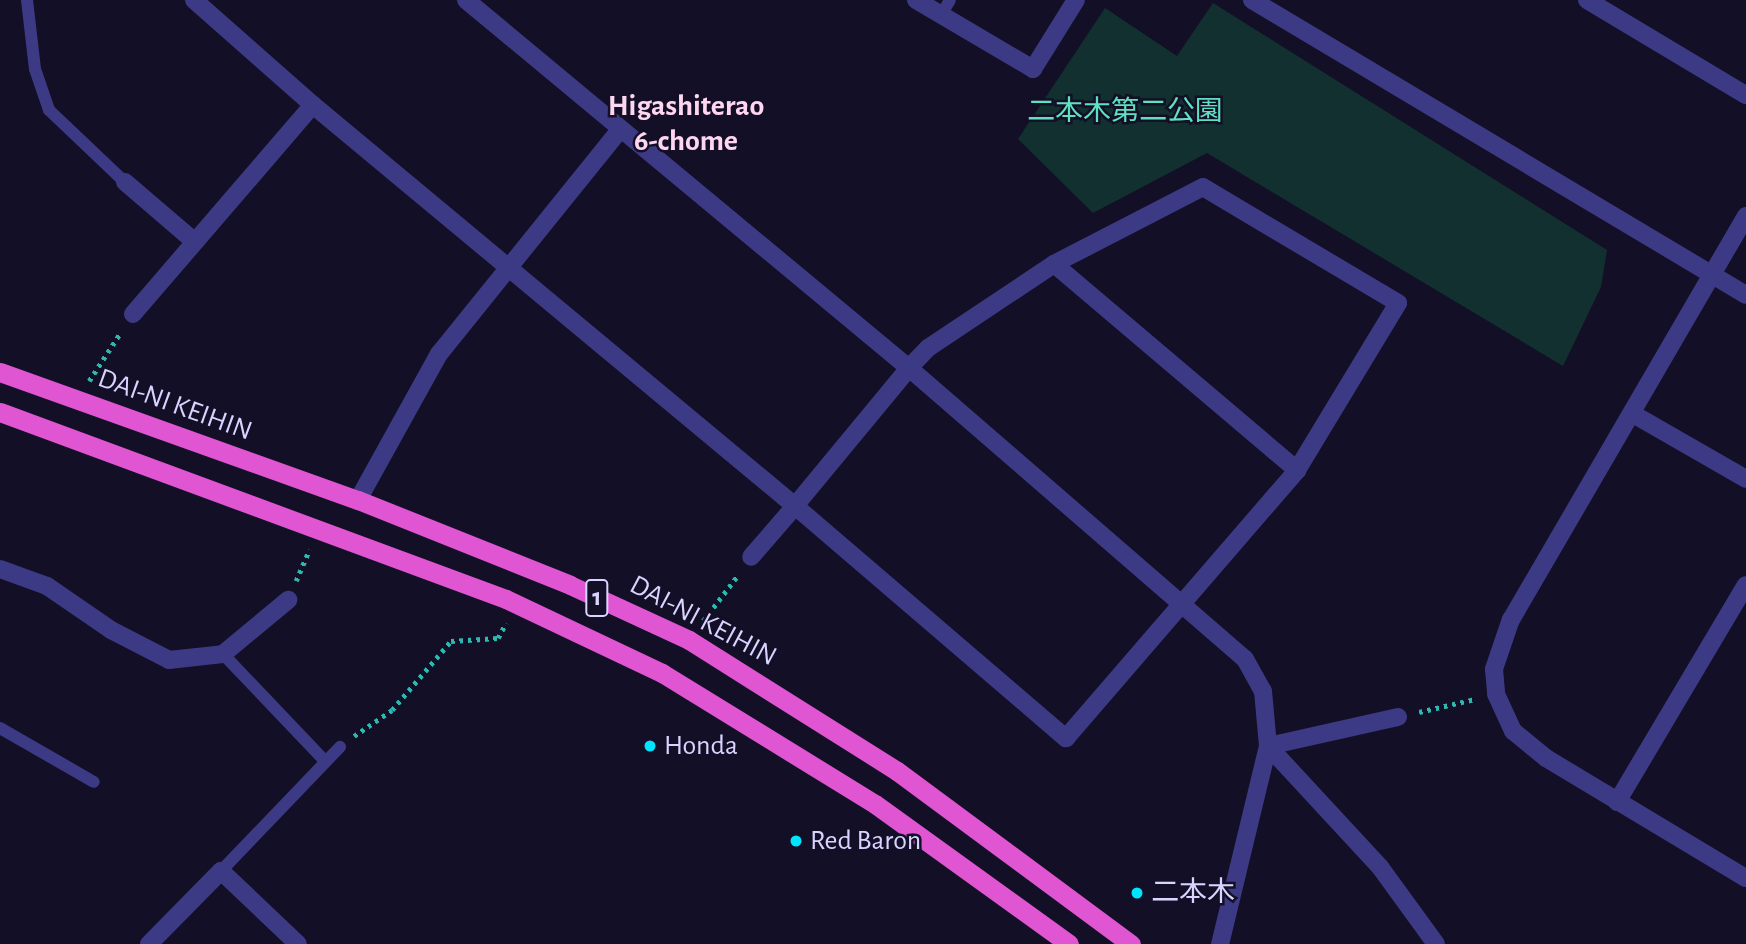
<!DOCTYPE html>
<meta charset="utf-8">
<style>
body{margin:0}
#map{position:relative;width:1746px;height:944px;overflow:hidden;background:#130f26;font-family:"Alegreya Sans","Noto Sans JP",sans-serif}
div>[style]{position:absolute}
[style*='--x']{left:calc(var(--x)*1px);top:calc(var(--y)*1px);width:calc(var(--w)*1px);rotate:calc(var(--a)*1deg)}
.green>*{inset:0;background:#12302f}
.path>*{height:4.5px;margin-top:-2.25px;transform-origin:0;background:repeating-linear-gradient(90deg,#2fb8b0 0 3.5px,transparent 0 8.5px)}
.service>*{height:12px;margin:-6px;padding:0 6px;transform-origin:6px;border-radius:6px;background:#3d3a85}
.minor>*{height:18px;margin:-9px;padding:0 9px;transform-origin:9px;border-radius:9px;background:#3d3a85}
.tertiary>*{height:18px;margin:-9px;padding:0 9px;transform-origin:9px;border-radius:9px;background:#3d3a85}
.trunk>*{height:19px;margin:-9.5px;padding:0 9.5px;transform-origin:9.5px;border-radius:9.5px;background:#e055d1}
.dots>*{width:19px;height:19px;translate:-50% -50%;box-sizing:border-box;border:4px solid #130f26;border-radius:50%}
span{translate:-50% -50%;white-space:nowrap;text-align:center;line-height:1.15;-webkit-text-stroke:5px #130f26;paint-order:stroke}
.shield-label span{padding:2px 5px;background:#130f26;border:2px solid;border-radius:5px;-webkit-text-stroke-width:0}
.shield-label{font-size:26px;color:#d9d4ff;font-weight:700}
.park-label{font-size:28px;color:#5fe0c0}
.street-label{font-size:28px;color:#d9d4ff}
.poi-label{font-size:28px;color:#d9d4ff}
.left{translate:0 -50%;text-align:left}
.neighbourhood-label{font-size:30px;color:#ffd6f0;font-weight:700}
</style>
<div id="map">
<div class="green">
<i style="clip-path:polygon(1213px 3px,1607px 250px,1601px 287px,1563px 366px,1207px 153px,1093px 213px,1018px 139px,1105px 8px,1177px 56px)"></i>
</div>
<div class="path">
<i style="--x:89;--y:381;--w:59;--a:-56.9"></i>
<i style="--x:296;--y:581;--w:34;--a:-67"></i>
<i style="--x:703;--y:621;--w:58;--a:-52.7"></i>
<i style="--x:1419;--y:712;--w:57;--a:-13.1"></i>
<i style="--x:354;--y:736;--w:46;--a:-34.4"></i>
<i style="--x:392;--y:710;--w:91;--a:-49.5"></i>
<i style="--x:451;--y:641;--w:47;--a:-3.7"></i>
<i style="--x:498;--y:638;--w:17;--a:-62"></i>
</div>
<div class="service">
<i style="--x:27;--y:0;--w:69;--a:83.4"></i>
<i style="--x:35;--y:69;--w:43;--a:71.1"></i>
<i style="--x:49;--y:110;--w:105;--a:43.5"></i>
<i style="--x:941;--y:15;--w:17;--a:-59"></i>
<i style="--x:223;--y:654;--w:148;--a:46.4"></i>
<i style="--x:0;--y:728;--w:108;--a:29.9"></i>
<i style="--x:221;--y:871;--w:172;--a:-46.2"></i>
</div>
<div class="minor">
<i style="--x:194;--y:0;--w:159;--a:41.4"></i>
<i style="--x:313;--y:105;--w:627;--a:39.76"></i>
<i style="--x:795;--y:506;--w:357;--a:40.6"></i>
<i style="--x:1066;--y:738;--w:354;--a:-49.2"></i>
<i style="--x:1297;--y:470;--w:195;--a:-58.8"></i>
<i style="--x:1398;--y:303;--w:227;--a:-149.3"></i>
<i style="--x:1203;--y:187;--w:168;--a:152.7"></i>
<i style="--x:1054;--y:264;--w:151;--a:146.3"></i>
<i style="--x:928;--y:348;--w:28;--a:134"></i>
<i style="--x:909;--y:368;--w:179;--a:129.6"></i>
<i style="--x:795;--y:506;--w:67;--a:130.8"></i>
<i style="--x:916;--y:0;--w:136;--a:30.5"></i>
<i style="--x:1033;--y:69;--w:81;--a:-58.1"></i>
<i style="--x:1252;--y:0;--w:575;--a:30.84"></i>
<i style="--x:125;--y:182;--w:92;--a:40.6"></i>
<i style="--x:1746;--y:216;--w:467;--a:120.2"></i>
<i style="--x:1511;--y:619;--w:53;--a:108.8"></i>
<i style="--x:1494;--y:669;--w:25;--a:85"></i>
<i style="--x:1496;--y:694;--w:41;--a:65.3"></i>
<i style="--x:1513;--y:731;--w:43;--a:39.3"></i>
<i style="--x:1546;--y:758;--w:233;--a:31"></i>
<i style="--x:1054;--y:264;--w:319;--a:40.3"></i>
<i style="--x:133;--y:314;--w:276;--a:-49.3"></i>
<i style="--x:1633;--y:414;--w:130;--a:29.9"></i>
<i style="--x:358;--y:500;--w:167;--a:-61"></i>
<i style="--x:439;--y:354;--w:288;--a:-51.1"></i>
<i style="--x:0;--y:569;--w:50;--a:19.9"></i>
<i style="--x:47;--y:586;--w:78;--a:34.5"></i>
<i style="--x:111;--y:630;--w:65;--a:27.3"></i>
<i style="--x:169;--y:660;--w:54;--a:-6.3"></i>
<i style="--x:223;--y:654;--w:85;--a:-39.7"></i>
<i style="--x:1398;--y:717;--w:133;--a:167.4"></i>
<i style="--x:1268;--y:746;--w:165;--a:47.2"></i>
<i style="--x:1380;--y:867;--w:95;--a:54"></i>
<i style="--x:1617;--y:802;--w:252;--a:-59.3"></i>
<i style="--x:149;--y:944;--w:103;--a:-45.4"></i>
<i style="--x:221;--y:871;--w:106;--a:43.5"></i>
</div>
<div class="tertiary">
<i style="--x:466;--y:0;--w:576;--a:39.72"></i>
<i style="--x:909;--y:368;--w:444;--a:40.9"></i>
<i style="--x:1245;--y:659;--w:37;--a:61"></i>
<i style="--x:1263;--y:691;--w:55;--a:84.8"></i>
<i style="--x:1268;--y:746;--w:204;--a:103.6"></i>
<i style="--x:1587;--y:0;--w:185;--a:30.9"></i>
</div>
<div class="trunk">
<i style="--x:0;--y:372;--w:380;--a:19.7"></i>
<i style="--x:358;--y:500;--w:228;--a:21.8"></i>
<i style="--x:570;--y:585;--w:131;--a:24.8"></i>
<i style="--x:689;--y:640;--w:246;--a:32.2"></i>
<i style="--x:897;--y:771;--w:291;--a:36.5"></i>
<i style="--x:0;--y:412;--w:539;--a:20.28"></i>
<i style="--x:506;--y:599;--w:173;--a:25.4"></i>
<i style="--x:662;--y:673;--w:250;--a:31.6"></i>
<i style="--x:875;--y:804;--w:239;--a:35.8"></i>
</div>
<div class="dots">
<i style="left:650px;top:746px;background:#00e5ff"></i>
<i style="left:796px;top:841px;background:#00e5ff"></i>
<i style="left:1137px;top:893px;background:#00e5ff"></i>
</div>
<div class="shield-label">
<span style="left:597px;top:598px">1</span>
</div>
<div class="park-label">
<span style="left:1125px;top:112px">二本木第二公園</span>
</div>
<div class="street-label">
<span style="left:175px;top:405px;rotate:20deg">DAI-NI KEIHIN</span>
<span style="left:703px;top:621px;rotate:28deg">DAI-NI KEIHIN</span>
</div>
<div class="poi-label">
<span class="left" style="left:664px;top:746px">Honda</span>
<span class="left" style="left:810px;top:841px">Red Baron</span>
<span class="left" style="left:1151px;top:893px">二本木</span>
</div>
<div class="neighbourhood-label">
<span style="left:686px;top:123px">Higashiterao<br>6-chome</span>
</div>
</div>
